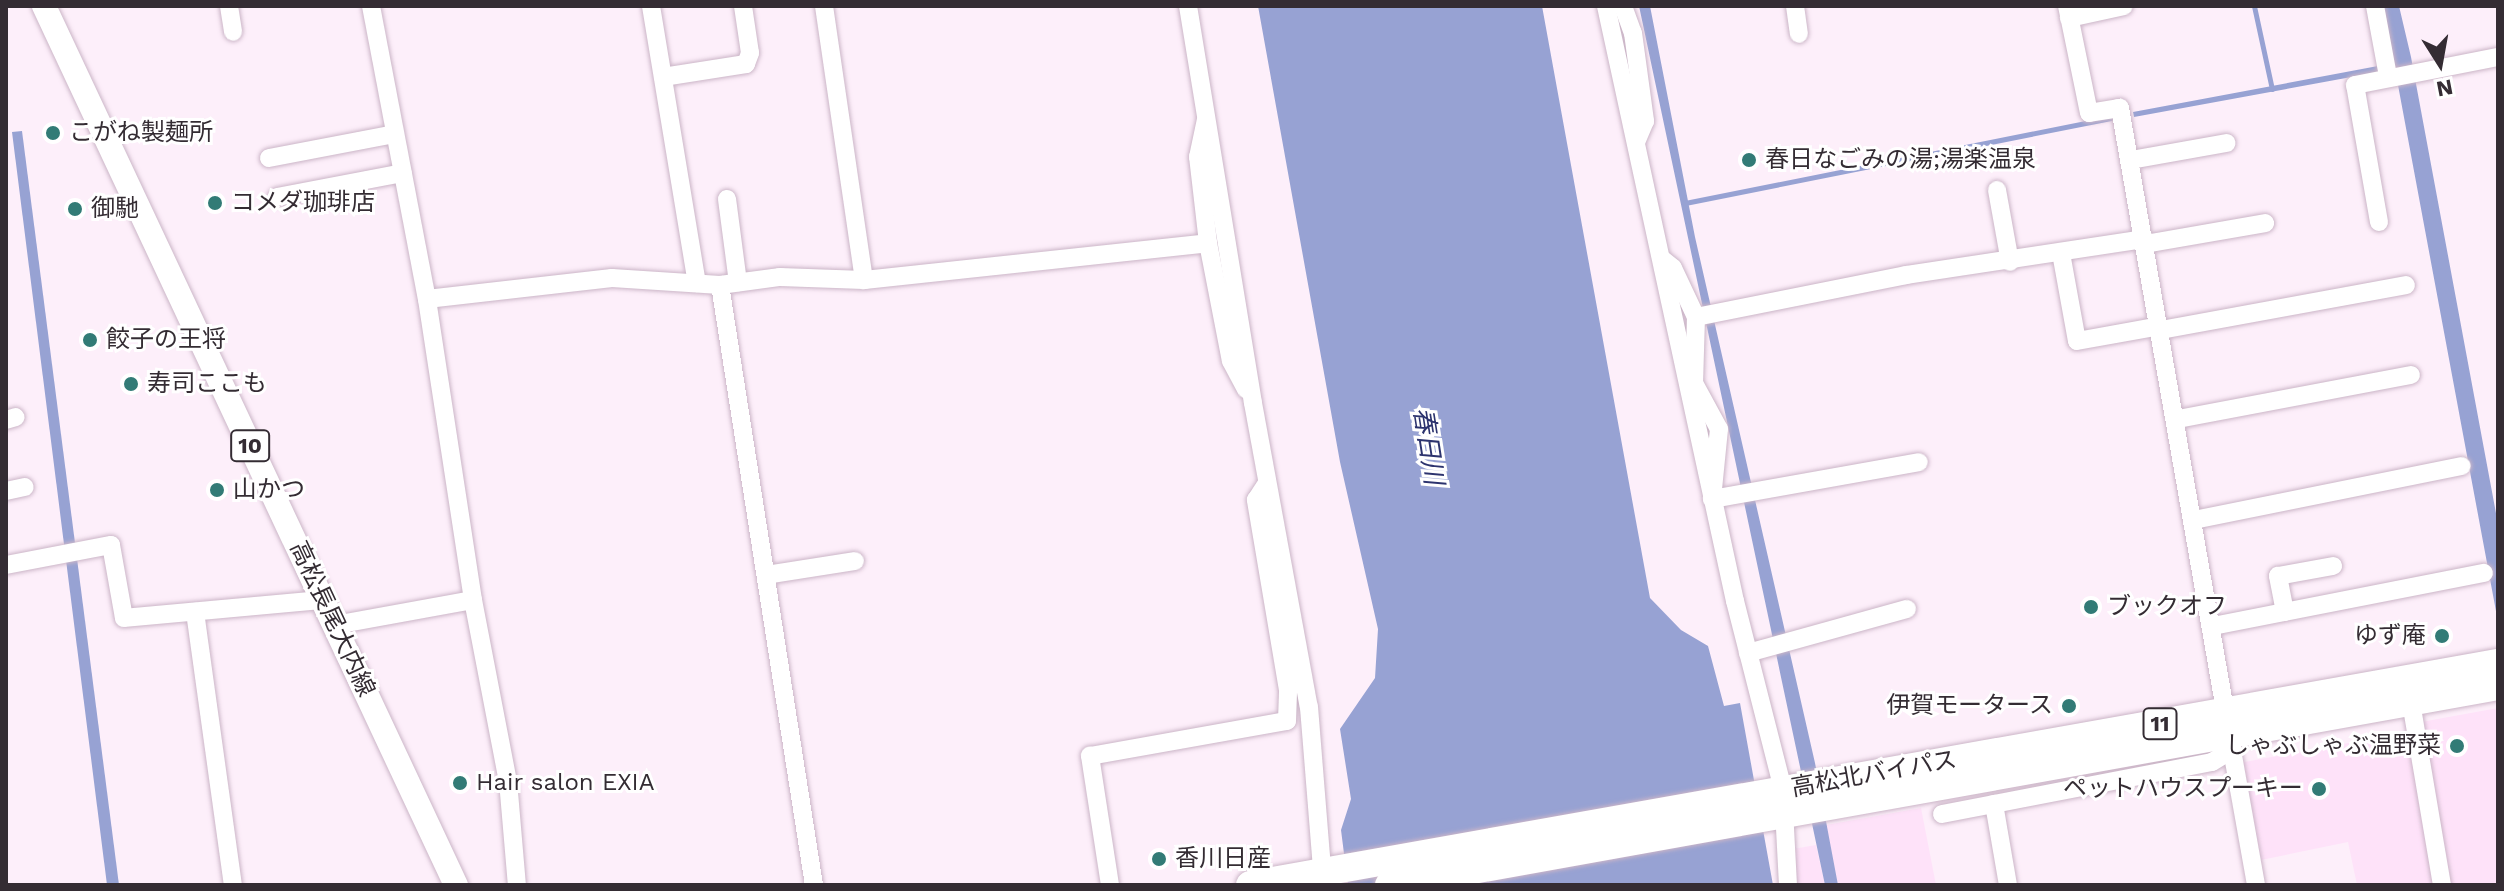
<!DOCTYPE html>
<meta charset="utf-8">
<style>
body{margin:0}
#map{position:relative;width:2504px;height:891px;overflow:hidden;background:#fdeffa;font-family:"Work Sans","Noto Sans JP",sans-serif}
div>[style]{position:absolute}
[style*='--x']{left:calc(var(--x)*1px);top:calc(var(--y)*1px);width:calc(var(--w)*1px);rotate:calc(var(--a)*1deg)}
.built>*{inset:0;background:#fee2f9}
.water>*{inset:0;background:#97a2d3}
.stream>*{height:5px;margin:-2.5px;padding:0 2.5px;transform-origin:2.5px;border-radius:2.5px;background:#97a2d3}
.roads{filter:drop-shadow(0 0 2px #cbb5c7) drop-shadow(0 0 2px #cbb5c7)}
.minor>*{height:18px;margin:-9px;padding:0 9px;transform-origin:9px;border-radius:9px;background:#fff}
.major>*{height:24px;margin:-12px;padding:0 12px;transform-origin:12px;border-radius:12px;background:#fff}
.highway>*{height:28px;margin:-14px;padding:0 14px;transform-origin:14px;border-radius:14px;background:#fff}
.dots>*{width:22px;height:22px;translate:-50% -50%;box-sizing:border-box;border:4px solid #fff;border-radius:50%}
span{translate:-50% -50%;white-space:nowrap;text-align:center;line-height:1.15;-webkit-text-stroke:6px #fff;paint-order:stroke}
.shield-label span{padding:2px 6px;background:#fff;border:2px solid;border-radius:6px;-webkit-text-stroke-width:0}
.shield-label{font-size:22px;color:#342c33;font-weight:700}
.poi-label{font-size:24px;color:#342c33}
.left{translate:0 -50%;text-align:left}
.right{translate:-100% -50%;text-align:right}
.street-label{font-size:24px;color:#342c33}
.water-label{font-size:26px;color:#2c336e;font-style:italic}
.frame{position:absolute;inset:0;border:8px solid #342c33;pointer-events:none}
.north{position:absolute;left:2400px;top:24px;width:80px;height:80px;-webkit-text-stroke:6px #fff;paint-order:stroke;rotate:169deg;font-size:22px;font-weight:700;line-height:32px;text-align:center;color:#342c33}
.north::after{content:'';display:block;margin:auto;width:28px;height:36px;background:#342c33;clip-path:polygon(50% 0,100% 100%,50% 72%,0 100%)}
</style>
<div id="map">
<div class="built">
<i style="clip-path:polygon(2498px 708px,2498px 885px,2449px 885px,2421px 722px)"></i>
<i style="clip-path:polygon(2408px 732px,2435px 885px,2357px 885px,2348px 842px,2256px 861px,2239px 763px)"></i>
<i style="clip-path:polygon(1921px 808px,1936px 885px,1838px 885px,1826px 825px)"></i>
<i style="clip-path:polygon(1816px 845px,1825px 885px,1793px 885px,1793px 849px)"></i>
</div>
<div class="water">
<i style="clip-path:polygon(1258px 6px,1542px 6px,1650px 598px,1681px 630px,1708px 646px,1724px 706px,1740px 703px,1773px 885px,1348px 885px,1341px 830px,1351px 799px,1340px 729px,1375px 678px,1378px 629px,1340px 462px)"></i>
<i style="clip-path:polygon(1639px 6px,1650px 6px,1695px 237px,1815px 763px,1838px 885px,1825px 885px)"></i>
<i style="clip-path:polygon(2384px 6px,2399px 6px,2411px 57px,2498px 524px,2498px 622px,2395px 69px,2134px 117px,2133px 112px,2394px 63px)"></i>
<i style="clip-path:polygon(22px 131px,119px 885px,107px 885px,12px 132px)"></i>
</div>
<div class="stream">
<i style="--x:2254;--y:6;--w:85;--a:77.8"></i>
<i style="--x:1685;--y:203;--w:434;--a:-11.3"></i>
</div>
<div class="roads">
<div class="minor">
<i style="--x:229;--y:6;--w:26;--a:81"></i>
<i style="--x:371;--y:6;--w:298;--a:79.2"></i>
<i style="--x:427;--y:299;--w:186;--a:-6.5"></i>
<i style="--x:612;--y:278;--w:108;--a:3.7"></i>
<i style="--x:720;--y:285;--w:61;--a:-7.6"></i>
<i style="--x:780;--y:277;--w:84;--a:2"></i>
<i style="--x:864;--y:280;--w:346;--a:-6.1"></i>
<i style="--x:1208;--y:243;--w:87;--a:-96.6"></i>
<i style="--x:1198;--y:157;--w:39;--a:-78"></i>
<i style="--x:651;--y:6;--w:281;--a:80.6"></i>
<i style="--x:824;--y:6;--w:277;--a:81.7"></i>
<i style="--x:1188;--y:6;--w:402;--a:80.7"></i>
<i style="--x:1253;--y:403;--w:309;--a:79.6"></i>
<i style="--x:1309;--y:707;--w:174;--a:85.4"></i>
<i style="--x:1606;--y:6;--w:609;--a:77.77"></i>
<i style="--x:1735;--y:601;--w:195;--a:75.7"></i>
<i style="--x:1783;--y:790;--w:95;--a:87"></i>
<i style="--x:1623;--y:6;--w:29;--a:70"></i>
<i style="--x:1633;--y:33;--w:89;--a:82.2"></i>
<i style="--x:1645;--y:121;--w:23;--a:113"></i>
<i style="--x:1795;--y:6;--w:28;--a:82"></i>
<i style="--x:2375;--y:6;--w:71;--a:79.5"></i>
<i style="--x:2069;--y:18;--w:56;--a:-12.3"></i>
<i style="--x:663;--y:77;--w:84;--a:-8.9"></i>
<i style="--x:746;--y:64;--w:12;--a:-70"></i>
<i style="--x:750;--y:53;--w:48;--a:-98.5"></i>
<i style="--x:269;--y:158;--w:128;--a:-10.8"></i>
<i style="--x:2131;--y:160;--w:97;--a:-10.1"></i>
<i style="--x:1997;--y:190;--w:73;--a:79.8"></i>
<i style="--x:277;--y:197;--w:128;--a:-10.8"></i>
<i style="--x:727;--y:199;--w:84;--a:82.5"></i>
<i style="--x:2379;--y:222;--w:139;--a:-99.9"></i>
<i style="--x:2355;--y:85;--w:146;--a:-11.1"></i>
<i style="--x:1208;--y:243;--w:120;--a:79"></i>
<i style="--x:1231;--y:361;--w:32;--a:62"></i>
<i style="--x:2145;--y:244;--w:122;--a:-9.9"></i>
<i style="--x:2061;--y:253;--w:89;--a:79.7"></i>
<i style="--x:2077;--y:341;--w:84;--a:-10.2"></i>
<i style="--x:1662;--y:259;--w:14;--a:39"></i>
<i style="--x:1673;--y:268;--w:54;--a:64.9"></i>
<i style="--x:1696;--y:317;--w:66;--a:91.7"></i>
<i style="--x:720;--y:285;--w:607;--a:81.1"></i>
<i style="--x:1696;--y:317;--w:214;--a:-11.3"></i>
<i style="--x:1906;--y:275;--w:241;--a:-8.6"></i>
<i style="--x:2161;--y:330;--w:249;--a:-10.4"></i>
<i style="--x:1694;--y:383;--w:52;--a:61.5"></i>
<i style="--x:1719;--y:429;--w:70;--a:95.7"></i>
<i style="--x:1712;--y:499;--w:210;--a:-10.1"></i>
<i style="--x:2178;--y:419;--w:237;--a:-10.7"></i>
<i style="--x:6;--y:420;--w:10;--a:-17"></i>
<i style="--x:6;--y:491;--w:19;--a:-12"></i>
<i style="--x:2194;--y:520;--w:273;--a:-11.4"></i>
<i style="--x:6;--y:565;--w:107;--a:-10.8"></i>
<i style="--x:111;--y:545;--w:74;--a:79.9"></i>
<i style="--x:124;--y:618;--w:200;--a:-5.2"></i>
<i style="--x:766;--y:575;--w:90;--a:-8.9"></i>
<i style="--x:473;--y:600;--w:184;--a:79.1"></i>
<i style="--x:508;--y:781;--w:104;--a:85.1"></i>
<i style="--x:195;--y:612;--w:276;--a:82.1"></i>
<i style="--x:2285;--y:612;--w:37;--a:-101"></i>
<i style="--x:2278;--y:576;--w:56;--a:-10.3"></i>
<i style="--x:335;--y:625;--w:140;--a:-10.3"></i>
<i style="--x:473;--y:600;--w:304;--a:-98.7"></i>
<i style="--x:2213;--y:626;--w:276;--a:-11.1"></i>
<i style="--x:1748;--y:653;--w:165;--a:-15.5"></i>
<i style="--x:2411;--y:702;--w:186;--a:80.4"></i>
<i style="--x:2232;--y:750;--w:137;--a:79.9"></i>
<i style="--x:1994;--y:804;--w:82;--a:80.2"></i>
<i style="--x:1942;--y:814;--w:275;--a:-10.9"></i>
<i style="--x:2212;--y:762;--w:23;--a:-31"></i>
<i style="--x:2232;--y:750;--w:652;--a:-99.9"></i>
<i style="--x:2120;--y:108;--w:31;--a:171"></i>
<i style="--x:2089;--y:113;--w:109;--a:-101.6"></i>
<i style="--x:1110;--y:885;--w:131;--a:-98.8"></i>
<i style="--x:1090;--y:756;--w:200;--a:-10.1"></i>
<i style="--x:1287;--y:721;--w:31;--a:-88"></i>
<i style="--x:1288;--y:690;--w:193;--a:-99.6"></i>
<i style="--x:1256;--y:500;--w:20;--a:-57"></i>
</div>
<div class="major">
<i style="--x:44;--y:6;--w:971;--a:64.89"></i>
</div>
<div class="highway">
<i style="--x:1250;--y:885;--w:1268;--a:-10.09"></i>
<i style="--x:1389;--y:885;--w:1127;--a:-10.17"></i>
</div>
</div>
<div class="dots">
<i style="left:53px;top:133px;background:#327b76"></i>
<i style="left:1749px;top:160px;background:#327b76"></i>
<i style="left:215px;top:203px;background:#327b76"></i>
<i style="left:75px;top:209px;background:#327b76"></i>
<i style="left:90px;top:340px;background:#327b76"></i>
<i style="left:131px;top:384px;background:#327b76"></i>
<i style="left:217px;top:490px;background:#327b76"></i>
<i style="left:2091px;top:607px;background:#327b76"></i>
<i style="left:2442px;top:636px;background:#327b76"></i>
<i style="left:2069px;top:706px;background:#327b76"></i>
<i style="left:2457px;top:746px;background:#327b76"></i>
<i style="left:460px;top:783px;background:#327b76"></i>
<i style="left:2319px;top:789px;background:#327b76"></i>
<i style="left:1159px;top:859px;background:#327b76"></i>
</div>
<div class="shield-label">
<span style="left:250px;top:446px">10</span>
<span style="left:2160px;top:724px">11</span>
</div>
<div class="poi-label">
<span class="left" style="left:69px;top:133px">こがね製麺所</span>
<span class="left" style="left:1765px;top:160px">春日なごみの湯;湯楽温泉</span>
<span class="left" style="left:231px;top:203px">コメダ珈琲店</span>
<span class="left" style="left:91px;top:209px">御馳</span>
<span class="left" style="left:106px;top:340px">餃子の王将</span>
<span class="left" style="left:147px;top:384px">寿司ここも</span>
<span class="left" style="left:233px;top:490px">山かつ</span>
<span class="left" style="left:2107px;top:607px">ブックオフ</span>
<span class="right" style="left:2426px;top:636px">ゆず庵</span>
<span class="right" style="left:2053px;top:706px">伊賀モータース</span>
<span class="right" style="left:2441px;top:746px">しゃぶしゃぶ温野菜</span>
<span class="left" style="left:476px;top:783px">Hair salon EXIA</span>
<span class="right" style="left:2303px;top:789px">ペットハウスプーキー</span>
<span class="left" style="left:1175px;top:859px">香川日産</span>
</div>
<div class="street-label">
<span style="left:332px;top:619px;rotate:65deg">高松長尾大内線</span>
<span style="left:1874px;top:774px;rotate:-10deg">高松北バイパス</span>
</div>
<div class="water-label">
<span style="left:1428px;top:446px;rotate:81deg">春日川</span>
</div>
<div class="frame"></div>
<div class="north">N</div>
</div>
